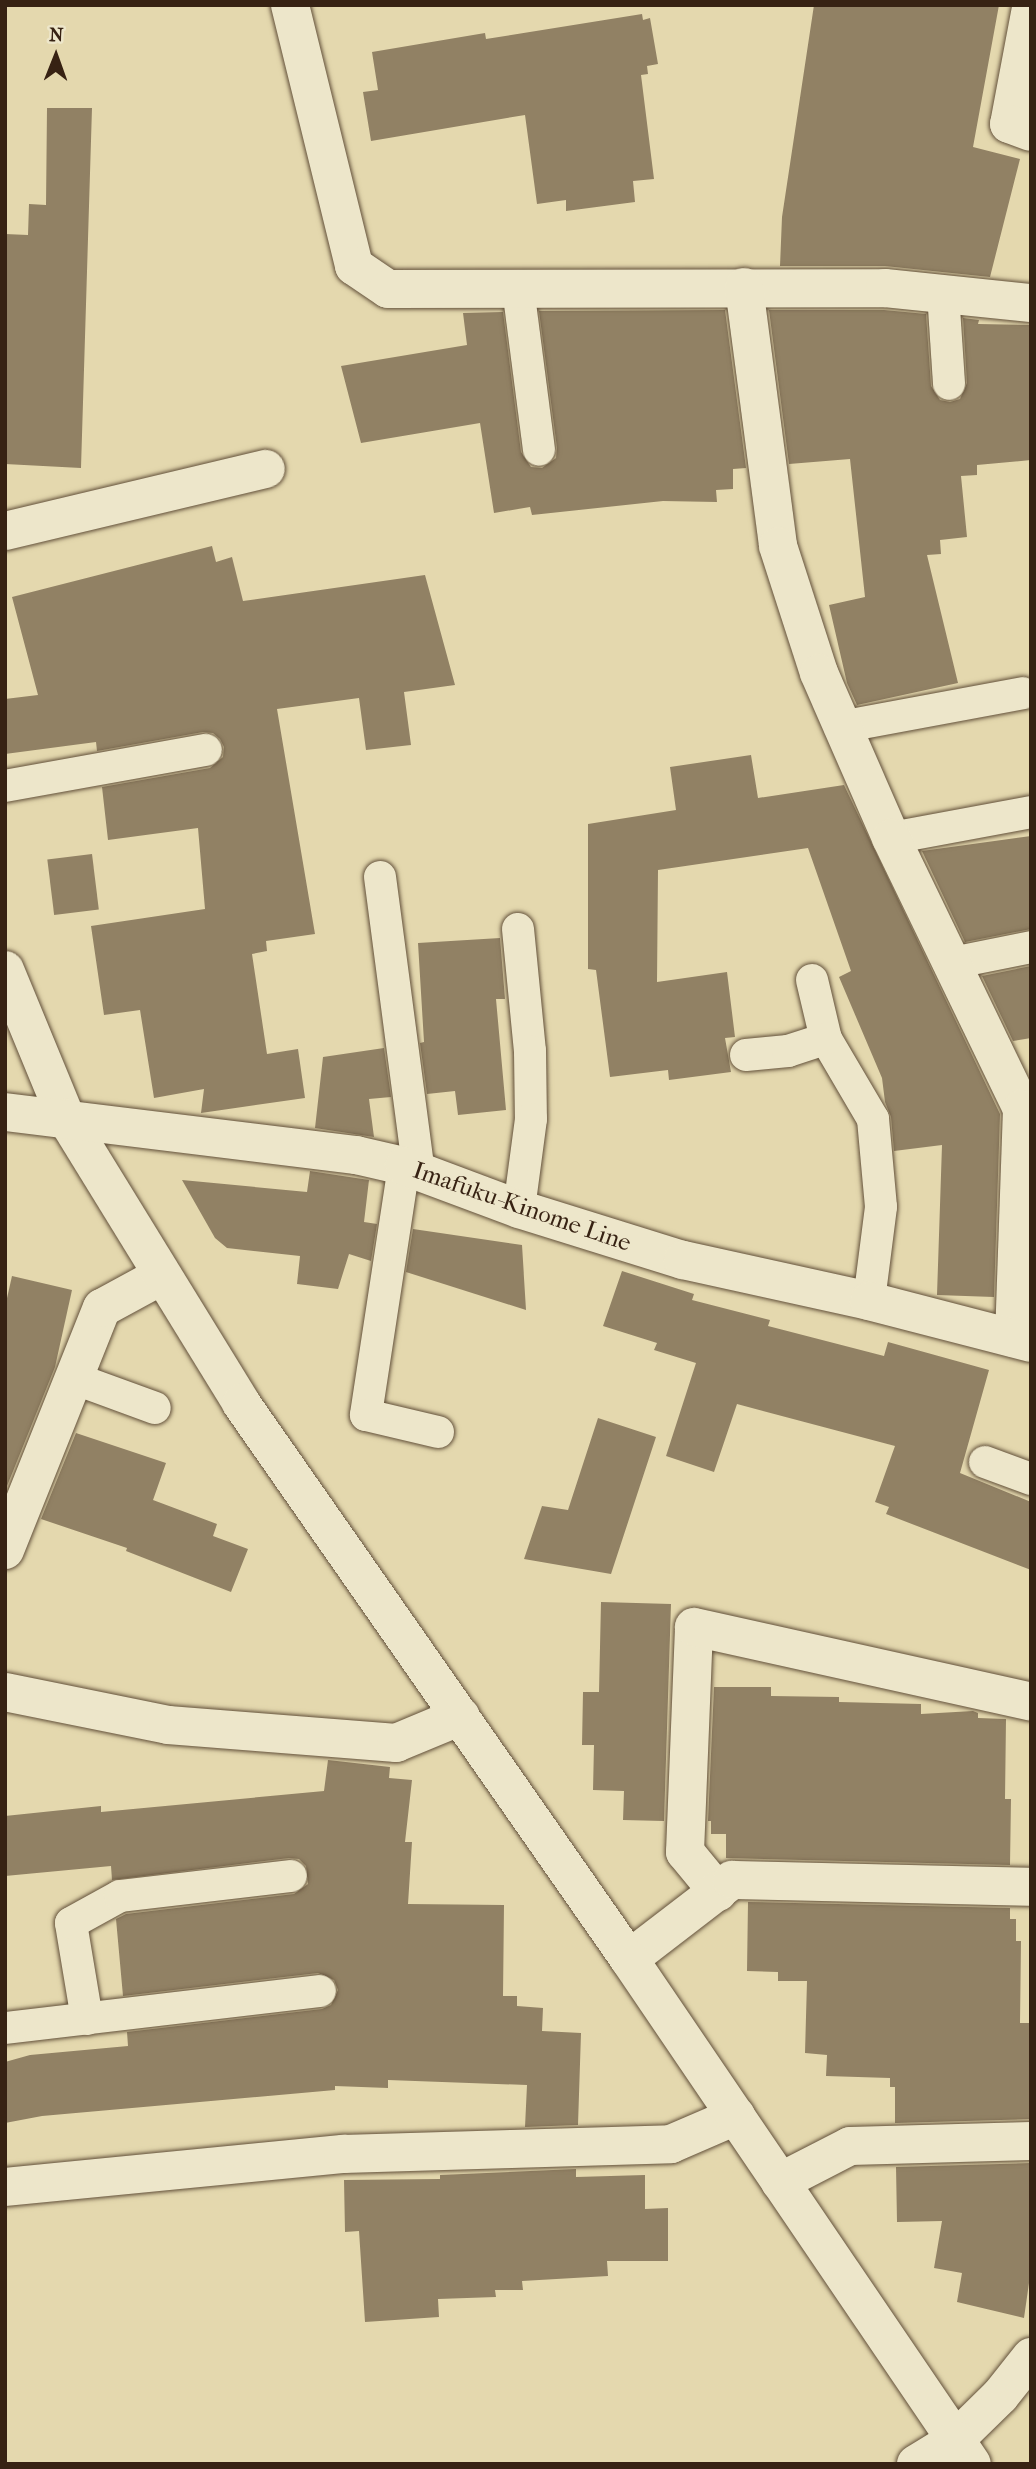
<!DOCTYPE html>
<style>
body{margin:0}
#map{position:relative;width:1036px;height:2469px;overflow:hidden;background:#e4d8ae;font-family:"IM FELL French Canon",serif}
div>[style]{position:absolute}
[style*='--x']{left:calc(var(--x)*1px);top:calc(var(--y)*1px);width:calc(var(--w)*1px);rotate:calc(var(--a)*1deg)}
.building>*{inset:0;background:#918164;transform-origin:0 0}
.roads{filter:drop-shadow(0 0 2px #62503a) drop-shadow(0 0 2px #62503a)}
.lane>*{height:32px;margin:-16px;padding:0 16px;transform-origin:16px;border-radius:16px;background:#ede6ca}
.street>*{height:38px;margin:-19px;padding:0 19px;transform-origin:19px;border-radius:19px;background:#ede6ca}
.secondary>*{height:38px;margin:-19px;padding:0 19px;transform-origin:19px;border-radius:19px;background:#ede6ca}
span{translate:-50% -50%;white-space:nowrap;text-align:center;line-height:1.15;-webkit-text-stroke:5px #ede6ca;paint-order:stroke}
.street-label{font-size:24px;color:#372213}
.frame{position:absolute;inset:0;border:7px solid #372213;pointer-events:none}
.north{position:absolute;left:21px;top:21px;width:70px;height:70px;-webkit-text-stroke:5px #ede6ca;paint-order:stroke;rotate:1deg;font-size:19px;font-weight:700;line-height:28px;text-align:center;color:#372213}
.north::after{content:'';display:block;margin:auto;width:24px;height:32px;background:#372213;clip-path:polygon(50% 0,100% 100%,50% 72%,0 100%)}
</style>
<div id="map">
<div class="building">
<i style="clip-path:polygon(814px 5px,999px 5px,973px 147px,1020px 159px,990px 277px,885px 266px,780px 266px,782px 217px)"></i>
<i style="clip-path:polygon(642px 14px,643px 20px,650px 18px,658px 64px,647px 66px,648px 74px,641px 75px,654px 179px,633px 181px,635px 202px,566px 211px,566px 200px,537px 204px,525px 115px,371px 141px,363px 92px,378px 90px,372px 52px,485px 33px,486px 39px)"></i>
<i style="clip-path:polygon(47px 108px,92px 108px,81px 468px,5px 464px,5px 234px,28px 235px,29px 204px,46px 205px)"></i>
<i style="clip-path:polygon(725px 310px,746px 468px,733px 469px,733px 489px,716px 490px,717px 502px,663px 501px,532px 515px,530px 507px,494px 513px,480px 423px,361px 443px,341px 366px,467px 345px,463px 313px,503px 312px,521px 452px,531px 467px,542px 468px,556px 458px,557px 448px,539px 311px)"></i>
<i style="clip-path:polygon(769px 310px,884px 310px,926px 314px,931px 386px,940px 400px,950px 402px,960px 399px,967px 383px,963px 318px,979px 320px,978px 324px,1031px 325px,1031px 460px,977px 465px,977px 475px,961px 476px,967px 537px,940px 540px,941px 554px,927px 555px,958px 683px,857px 705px,847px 683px,829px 605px,865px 597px,850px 459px,789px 464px)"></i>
<i style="clip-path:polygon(212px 546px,216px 562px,232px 557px,243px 601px,425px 575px,455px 685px,404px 692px,411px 745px,366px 750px,359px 698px,277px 709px,315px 934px,266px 941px,267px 951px,252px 954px,267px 1054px,298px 1049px,305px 1098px,201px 1113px,204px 1089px,154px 1098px,140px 1010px,104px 1015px,91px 926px,205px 909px,198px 828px,108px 840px,102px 787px,210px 768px,223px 757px,224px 747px,220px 739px,213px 733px,203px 732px,97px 751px,96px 742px,5px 754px,5px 699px,38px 695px,12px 597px)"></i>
<i style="clip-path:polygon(751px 755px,758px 798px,844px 785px,1000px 1114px,994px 1297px,937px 1295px,942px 1145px,894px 1151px,891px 1117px,885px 1102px,882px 1078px,839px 977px,851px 971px,808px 848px,658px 870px,657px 982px,727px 972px,735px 1037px,725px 1038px,731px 1072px,669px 1080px,668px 1070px,610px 1077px,596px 970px,588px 969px,588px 824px,676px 810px,670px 767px)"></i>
<i style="clip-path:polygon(1031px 836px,1031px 929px,965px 942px,922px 851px)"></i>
<i style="left:92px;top:854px;width:56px;height:45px;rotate:83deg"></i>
<i style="clip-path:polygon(500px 938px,505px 999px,496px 999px,506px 1110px,458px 1115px,455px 1091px,427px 1094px,420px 1043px,424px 1042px,418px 943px)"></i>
<i style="clip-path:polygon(1031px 966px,1031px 1038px,1013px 1041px,982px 976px)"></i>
<i style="clip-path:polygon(384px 1048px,391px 1097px,369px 1099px,374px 1137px,315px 1128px,323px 1057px)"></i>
<i style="clip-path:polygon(310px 1171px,369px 1180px,364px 1222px,377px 1224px,371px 1261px,349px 1254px,338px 1289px,297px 1284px,300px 1256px,227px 1248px,215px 1238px,182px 1180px,307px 1192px)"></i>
<i style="clip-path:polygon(413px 1229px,522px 1245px,526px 1310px,406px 1272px)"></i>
<i style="clip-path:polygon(622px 1271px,694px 1294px,692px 1300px,770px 1320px,768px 1326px,884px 1356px,888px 1342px,989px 1370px,960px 1473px,1031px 1502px,1031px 1570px,886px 1514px,889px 1507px,875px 1502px,895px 1446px,737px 1404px,714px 1472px,666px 1456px,696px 1363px,654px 1350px,657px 1343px,603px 1326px)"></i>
<i style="clip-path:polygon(12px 1276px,72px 1290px,55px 1367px,5px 1491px,5px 1307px)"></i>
<i style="clip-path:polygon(598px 1418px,656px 1437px,611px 1574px,524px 1559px,542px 1506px,568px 1510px)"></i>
<i style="clip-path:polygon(76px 1433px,166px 1463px,153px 1500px,217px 1524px,213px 1536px,248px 1549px,231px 1592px,126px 1551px,127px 1548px,41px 1519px)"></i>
<i style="clip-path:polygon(601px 1602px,671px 1604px,664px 1821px,623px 1820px,624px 1791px,593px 1790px,594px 1745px,582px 1745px,583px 1692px,599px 1692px)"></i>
<i style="clip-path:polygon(714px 1687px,771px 1687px,771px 1696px,839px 1697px,839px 1702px,921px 1704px,921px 1714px,973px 1711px,978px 1713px,978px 1718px,1006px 1719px,1005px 1799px,1011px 1799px,1010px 1865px,726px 1858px,726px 1834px,711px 1834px,711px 1821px,708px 1821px)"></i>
<i style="clip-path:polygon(328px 1760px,390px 1767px,389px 1778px,412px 1780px,405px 1842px,412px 1842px,408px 1904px,504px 1905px,503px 1996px,517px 1996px,517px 2006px,543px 2008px,542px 2031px,581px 2033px,578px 2125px,525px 2127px,527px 2085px,388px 2080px,388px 2088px,335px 2086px,335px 2090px,42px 2116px,5px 2123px,5px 2062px,30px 2055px,128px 2046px,127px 2032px,322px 2009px,331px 2005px,338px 1990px,334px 1980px,318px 1973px,123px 1996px,116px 1919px,126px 1914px,294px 1894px,308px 1884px,306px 1866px,299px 1859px,289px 1858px,112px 1880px,111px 1866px,5px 1876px,5px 1816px,101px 1806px,101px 1812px,324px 1791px)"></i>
<i style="clip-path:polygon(748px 1902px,1010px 1908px,1010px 1919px,1016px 1919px,1016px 1941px,1021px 1941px,1020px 2023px,1031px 2023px,1031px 2119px,895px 2123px,895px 2087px,890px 2087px,890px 2078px,826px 2076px,827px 2055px,805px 2053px,807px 1981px,778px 1981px,778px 1972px,747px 1971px)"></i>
<i style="clip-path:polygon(1031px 2163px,1031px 2269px,1024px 2318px,957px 2302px,962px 2273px,934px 2268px,942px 2221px,897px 2222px,896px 2167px)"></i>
<i style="clip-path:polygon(576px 2169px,576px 2177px,645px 2175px,645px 2209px,668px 2208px,668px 2261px,607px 2261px,608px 2276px,522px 2281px,523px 2290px,495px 2290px,496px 2297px,438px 2299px,439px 2317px,365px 2322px,359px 2231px,345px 2232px,344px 2180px,440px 2179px,440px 2175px)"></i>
</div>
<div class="roads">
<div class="lane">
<i style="--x:518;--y:288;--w:163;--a:82.6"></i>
<i style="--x:943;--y:293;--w:91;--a:86.2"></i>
<i style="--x:840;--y:727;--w:186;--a:-10.5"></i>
<i style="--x:5;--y:786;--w:204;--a:-10.2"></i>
<i style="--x:891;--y:838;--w:142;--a:-10.5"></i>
<i style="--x:380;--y:877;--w:298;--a:82.5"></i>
<i style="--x:518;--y:929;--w:123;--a:84.4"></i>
<i style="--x:530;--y:1051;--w:68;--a:89.2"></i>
<i style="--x:531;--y:1119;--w:91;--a:97.6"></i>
<i style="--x:952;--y:963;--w:81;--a:-11.4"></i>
<i style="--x:812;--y:980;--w:61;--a:76.7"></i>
<i style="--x:826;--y:1039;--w:93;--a:59.6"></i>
<i style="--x:873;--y:1119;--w:88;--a:84.8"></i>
<i style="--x:881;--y:1207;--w:95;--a:97.3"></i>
<i style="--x:746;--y:1055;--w:42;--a:-5.4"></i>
<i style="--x:788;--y:1051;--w:40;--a:-18"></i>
<i style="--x:404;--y:1166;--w:252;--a:98.7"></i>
<i style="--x:366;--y:1415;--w:74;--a:13.3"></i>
<i style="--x:73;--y:1378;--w:87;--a:20.1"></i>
<i style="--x:985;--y:1462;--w:49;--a:20.3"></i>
<i style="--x:87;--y:2019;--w:97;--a:-99.5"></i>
<i style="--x:71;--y:1923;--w:56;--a:-28.9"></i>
<i style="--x:120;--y:1896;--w:172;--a:-6.7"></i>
<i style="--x:5;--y:2028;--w:317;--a:-6.7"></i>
</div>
<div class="street">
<i style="--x:290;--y:5;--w:269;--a:76.2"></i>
<i style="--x:354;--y:266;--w:41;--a:34.1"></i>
<i style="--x:388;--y:289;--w:497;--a:-0.1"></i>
<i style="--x:885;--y:288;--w:147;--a:5.9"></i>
<i style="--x:1031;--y:8;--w:118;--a:100.7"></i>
<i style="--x:1009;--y:124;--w:23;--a:20"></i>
<i style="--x:744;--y:287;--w:261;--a:82.5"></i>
<i style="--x:778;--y:546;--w:133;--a:72.1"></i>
<i style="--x:819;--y:673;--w:180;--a:66.4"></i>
<i style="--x:891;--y:838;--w:301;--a:64.2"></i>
<i style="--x:1022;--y:1109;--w:229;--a:92"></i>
<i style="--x:5;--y:531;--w:268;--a:-13.4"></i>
<i style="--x:5;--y:1550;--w:261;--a:-68.2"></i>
<i style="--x:102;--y:1308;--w:67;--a:-28.5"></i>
<i style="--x:5;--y:1692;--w:166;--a:11.4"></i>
<i style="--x:168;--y:1725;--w:229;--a:4.5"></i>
<i style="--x:396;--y:1743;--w:70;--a:-22.6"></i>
<i style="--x:718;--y:1892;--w:52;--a:-129.5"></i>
<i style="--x:685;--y:1852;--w:225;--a:-87.7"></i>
<i style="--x:694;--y:1627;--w:345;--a:12.5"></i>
<i style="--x:629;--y:1959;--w:130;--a:-37.5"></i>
<i style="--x:732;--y:1880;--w:299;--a:1.3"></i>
<i style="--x:780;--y:2182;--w:79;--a:-27.2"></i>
<i style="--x:850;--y:2146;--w:181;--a:-1.6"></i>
<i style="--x:5;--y:2187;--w:340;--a:-5.6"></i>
<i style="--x:343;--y:2154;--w:328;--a:-1.7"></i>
<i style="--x:671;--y:2144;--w:71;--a:-23.3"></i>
<i style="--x:955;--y:2440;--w:63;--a:-44.4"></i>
<i style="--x:1000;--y:2396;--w:50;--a:-51.5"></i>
</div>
<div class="secondary">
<i style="--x:5;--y:970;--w:160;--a:67.6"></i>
<i style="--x:66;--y:1118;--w:334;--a:58.4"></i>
<i style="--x:241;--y:1403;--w:678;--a:55.09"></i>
<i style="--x:629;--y:1959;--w:610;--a:55.82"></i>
<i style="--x:5;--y:1112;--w:354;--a:7"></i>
<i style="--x:356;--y:1155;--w:49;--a:12.9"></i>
<i style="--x:404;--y:1166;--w:123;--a:20.5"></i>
<i style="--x:519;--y:1209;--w:172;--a:17.3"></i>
<i style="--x:683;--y:1260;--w:190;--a:12.4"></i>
<i style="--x:869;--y:1301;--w:167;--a:14.5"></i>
<i style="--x:916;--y:2464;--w:46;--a:-31.6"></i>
</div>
</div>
<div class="street-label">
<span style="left:522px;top:1207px;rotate:19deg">Imafuku-Kinome Line</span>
</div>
<div class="frame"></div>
<div class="north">N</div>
</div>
